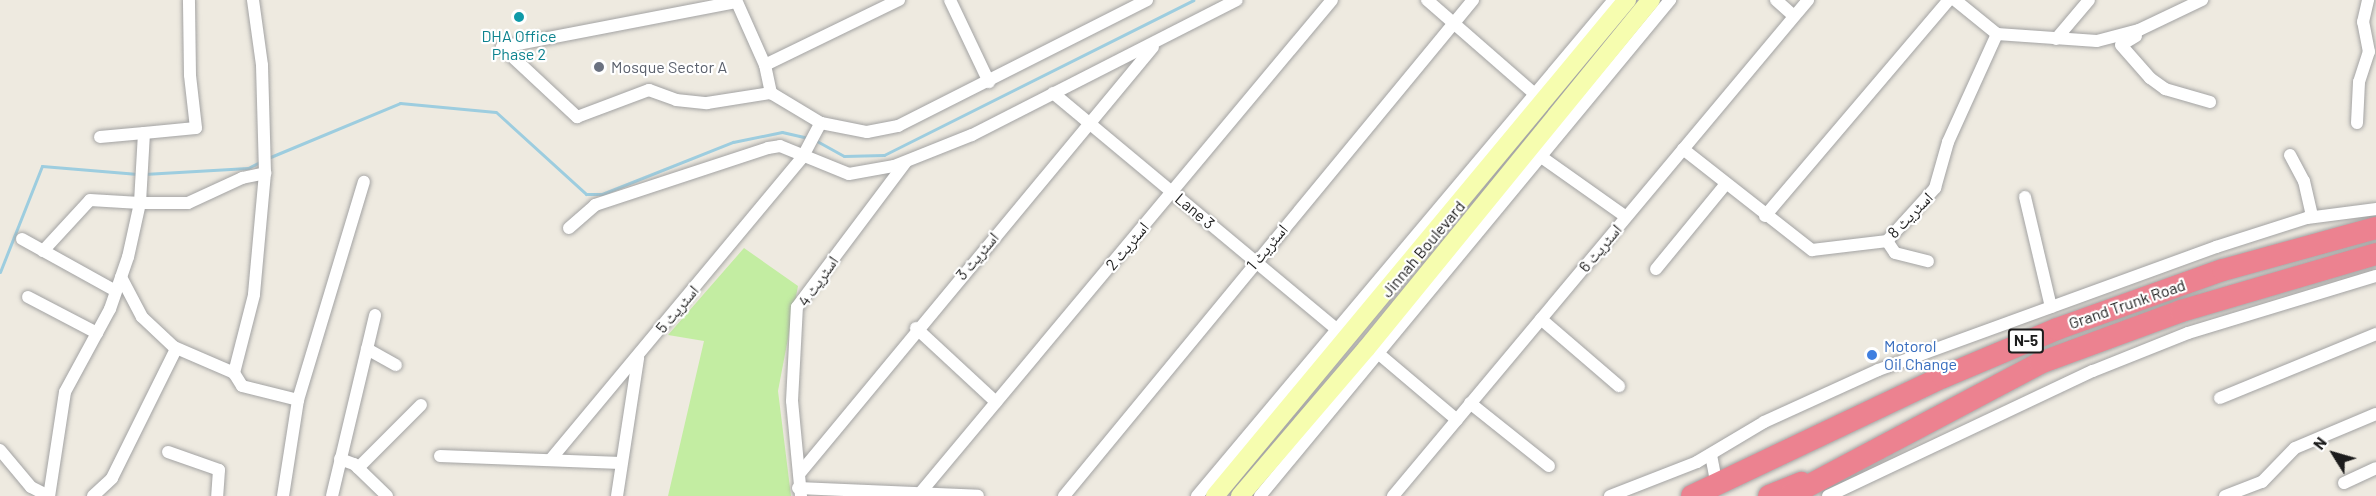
<!DOCTYPE html>
<meta charset="utf-8">
<style>
body{margin:0}
#map{position:relative;width:2376px;height:496px;overflow:hidden;background:#eeeae0;font-family:Barlow,"Noto Naskh Arabic",sans-serif}
div>[style]{position:absolute}
[style*='--x']{left:calc(var(--x)*1px);top:calc(var(--y)*1px);width:calc(var(--w)*1px);rotate:calc(var(--a)*1deg)}
.grass>*{inset:0;background:#c3eda2}
.stream>*{height:3px;margin:-1.5px;padding:0 1.5px;transform-origin:1.5px;border-radius:1.5px;background:#9dcddf}
.roads{filter:drop-shadow(0 0 2px #a3a3a3) drop-shadow(0 0 2px #a3a3a3)}
.street>*{height:12px;margin:-6px;padding:0 6px;transform-origin:6px;border-radius:6px;background:#fff}
.secondary>*{height:18px;margin:-9px;padding:0 9px;transform-origin:9px;border-radius:9px;background:#f6fdaf}
.highway>*{height:22px;margin:-11px;padding:0 11px;transform-origin:11px;border-radius:11px;background:#ec8290}
.dots>*{width:16px;height:16px;translate:-50% -50%;box-sizing:border-box;border:3px solid #fff;border-radius:50%}
span{translate:-50% -50%;white-space:nowrap;text-align:center;line-height:1.15;-webkit-text-stroke:4.5px #fff;paint-order:stroke}
.shield-label span{padding:2px 4px;background:#fff;border:2px solid;border-radius:4px;-webkit-text-stroke-width:0}
.shield-label{font-size:15px;color:#1c1c1c;font-weight:700}
.culture-label{font-size:16px;color:#0d838f}
.worship-label{font-size:16px;color:#5b616d}
.left{translate:0 -50%;text-align:left}
.street-label{font-size:16px;color:#1c1c1c}
.shop-label{font-size:16px;color:#366cbe}
.north{position:absolute;left:2304px;top:424px;width:60px;height:60px;-webkit-text-stroke:4px #fff;paint-order:stroke;rotate:307deg;font-size:16px;font-weight:700;line-height:24px;text-align:center;color:#1c1c1c}
.north::after{content:'';display:block;margin:auto;width:21px;height:27px;background:#1c1c1c;clip-path:polygon(50% 0,100% 100%,50% 72%,0 100%)}
</style>
<div id="map">
<div class="grass">
<i style="clip-path:polygon(744px 248px,798px 286px,778px 391px,791px 496px,668px 496px,704px 341px,668px 335px)"></i>
</div>
<div class="stream">
<i style="--x:815;--y:140;--w:33;--a:29"></i>
<i style="--x:844;--y:156;--w:40;--a:-1.4"></i>
<i style="--x:884;--y:155;--w:346;--a:-26.6"></i>
<i style="--x:268;--y:158;--w:143;--a:-22.6"></i>
<i style="--x:400;--y:103;--w:96;--a:5.4"></i>
<i style="--x:496;--y:112;--w:122;--a:42.3"></i>
<i style="--x:586;--y:194;--w:16;--a:0"></i>
<i style="--x:602;--y:194;--w:141;--a:-21.7"></i>
<i style="--x:733;--y:142;--w:50;--a:-11.5"></i>
<i style="--x:782;--y:132;--w:28;--a:13"></i>
<i style="--x:144;--y:174;--w:104;--a:-3.3"></i>
<i style="--x:248;--y:168;--w:16;--a:-27"></i>
<i style="--x:0;--y:272;--w:114;--a:-68.4"></i>
<i style="--x:42;--y:166;--w:96;--a:4.8"></i>
</div>
<div class="roads">
<div class="street">
<i style="--x:736;--y:0;--w:71;--a:66"></i>
<i style="--x:765;--y:65;--w:29;--a:78"></i>
<i style="--x:950;--y:0;--w:91;--a:64.6"></i>
<i style="--x:1427;--y:0;--w:145;--a:41.1"></i>
<i style="--x:1776;--y:0;--w:24;--a:42"></i>
<i style="--x:1997;--y:34;--w:100;--a:4"></i>
<i style="--x:2097;--y:41;--w:43;--a:-14.7"></i>
<i style="--x:2139;--y:30;--w:70;--a:-25.5"></i>
<i style="--x:2136;--y:36;--w:17;--a:149"></i>
<i style="--x:2121;--y:45;--w:44;--a:48.7"></i>
<i style="--x:2150;--y:78;--w:19;--a:36"></i>
<i style="--x:2165;--y:89;--w:47;--a:16.1"></i>
<i style="--x:2056;--y:39;--w:51;--a:-49.8"></i>
<i style="--x:502;--y:47;--w:103;--a:43"></i>
<i style="--x:577;--y:117;--w:77;--a:-20.6"></i>
<i style="--x:649;--y:90;--w:29;--a:20"></i>
<i style="--x:676;--y:100;--w:31;--a:6"></i>
<i style="--x:707;--y:103;--w:65;--a:-8.9"></i>
<i style="--x:771;--y:93;--w:58;--a:31"></i>
<i style="--x:821;--y:123;--w:47;--a:11.1"></i>
<i style="--x:867;--y:132;--w:32;--a:-11"></i>
<i style="--x:898;--y:126;--w:279;--a:-26.8"></i>
<i style="--x:502;--y:47;--w:238;--a:-10.9"></i>
<i style="--x:765;--y:65;--w:149;--a:-25.9"></i>
<i style="--x:1053;--y:93;--w:370;--a:39.8"></i>
<i style="--x:2357;--y:123;--w:41;--a:-87.2"></i>
<i style="--x:2359;--y:82;--w:32;--a:-72"></i>
<i style="--x:2369;--y:52;--w:31;--a:-101"></i>
<i style="--x:2363;--y:22;--w:23;--a:-77"></i>
<i style="--x:144;--y:133;--w:52;--a:-5.5"></i>
<i style="--x:196;--y:128;--w:53;--a:-96.5"></i>
<i style="--x:190;--y:75;--w:75;--a:-90.8"></i>
<i style="--x:100;--y:137;--w:44;--a:-5.2"></i>
<i style="--x:144;--y:133;--w:70;--a:93.3"></i>
<i style="--x:140;--y:203;--w:48;--a:0"></i>
<i style="--x:188;--y:203;--w:60;--a:-24.8"></i>
<i style="--x:242;--y:178;--w:24;--a:-12"></i>
<i style="--x:265;--y:173;--w:108;--a:-91.6"></i>
<i style="--x:262;--y:65;--w:66;--a:-97.9"></i>
<i style="--x:1683;--y:149;--w:164;--a:38.1"></i>
<i style="--x:1812;--y:250;--w:76;--a:-6.8"></i>
<i style="--x:1887;--y:241;--w:72;--a:-47.8"></i>
<i style="--x:1935;--y:188;--w:48;--a:-74.2"></i>
<i style="--x:1948;--y:142;--w:119;--a:-65.6"></i>
<i style="--x:1997;--y:34;--w:54;--a:-141"></i>
<i style="--x:2290;--y:155;--w:30;--a:62"></i>
<i style="--x:2304;--y:181;--w:37;--a:77"></i>
<i style="--x:1540;--y:156;--w:105;--a:35.3"></i>
<i style="--x:265;--y:173;--w:122;--a:95.2"></i>
<i style="--x:254;--y:295;--w:81;--a:104.4"></i>
<i style="--x:234;--y:373;--w:15;--a:58"></i>
<i style="--x:242;--y:386;--w:58;--a:14"></i>
<i style="--x:2025;--y:197;--w:113;--a:76.7"></i>
<i style="--x:1765;--y:216;--w:284;--a:-49.6"></i>
<i style="--x:569;--y:228;--w:35;--a:-41"></i>
<i style="--x:595;--y:205;--w:182;--a:-18.2"></i>
<i style="--x:768;--y:148;--w:12;--a:-9"></i>
<i style="--x:780;--y:146;--w:74;--a:22.1"></i>
<i style="--x:849;--y:174;--w:46;--a:-10.1"></i>
<i style="--x:894;--y:166;--w:84;--a:-21.7"></i>
<i style="--x:972;--y:135;--w:297;--a:-27"></i>
<i style="--x:22;--y:239;--w:107;--a:29"></i>
<i style="--x:1887;--y:241;--w:14;--a:56"></i>
<i style="--x:1895;--y:253;--w:34;--a:14"></i>
<i style="--x:43;--y:251;--w:69;--a:-47.3"></i>
<i style="--x:90;--y:200;--w:50;--a:3.4"></i>
<i style="--x:140;--y:203;--w:55;--a:102.5"></i>
<i style="--x:128;--y:257;--w:55;--a:109.1"></i>
<i style="--x:110;--y:309;--w:94;--a:118.5"></i>
<i style="--x:65;--y:392;--w:105;--a:98.7"></i>
<i style="--x:1656;--y:269;--w:109;--a:-50.6"></i>
<i style="--x:121;--y:277;--w:45;--a:62.3"></i>
<i style="--x:142;--y:317;--w:44;--a:43.2"></i>
<i style="--x:174;--y:347;--w:65;--a:23.4"></i>
<i style="--x:28;--y:297;--w:78;--a:27.6"></i>
<i style="--x:1541;--y:319;--w:103;--a:40.7"></i>
<i style="--x:916;--y:328;--w:109;--a:42.8"></i>
<i style="--x:367;--y:349;--w:33;--a:29"></i>
<i style="--x:1379;--y:354;--w:102;--a:40.2"></i>
<i style="--x:2220;--y:398;--w:169;--a:-22.3"></i>
<i style="--x:1470;--y:403;--w:101;--a:38.6"></i>
<i style="--x:0;--y:450;--w:48;--a:50"></i>
<i style="--x:31;--y:487;--w:20;--a:27"></i>
<i style="--x:168;--y:452;--w:54;--a:19.4"></i>
<i style="--x:219;--y:470;--w:26;--a:94"></i>
<i style="--x:1711;--y:455;--w:32;--a:79"></i>
<i style="--x:440;--y:456;--w:181;--a:2.2"></i>
<i style="--x:340;--y:459;--w:15;--a:20"></i>
<i style="--x:354;--y:464;--w:46;--a:44.1"></i>
<i style="--x:551;--y:459;--w:392;--a:-50.2"></i>
<i style="--x:802;--y:158;--w:40;--a:-62"></i>
<i style="--x:358;--y:468;--w:89;--a:-45"></i>
<i style="--x:800;--y:473;--w:553;--a:-50.35"></i>
<i style="--x:2344;--y:483;--w:35;--a:-25"></i>
<i style="--x:798;--y:488;--w:180;--a:2.5"></i>
<i style="--x:921;--y:492;--w:641;--a:-50.13"></i>
<i style="--x:93;--y:496;--w:26;--a:-43"></i>
<i style="--x:112;--y:478;--w:144;--a:-63.6"></i>
<i style="--x:283;--y:496;--w:97;--a:-81.1"></i>
<i style="--x:298;--y:400;--w:228;--a:-73.2"></i>
<i style="--x:332;--y:496;--w:186;--a:-76.6"></i>
<i style="--x:617;--y:496;--w:140;--a:-81.3"></i>
<i style="--x:801;--y:496;--w:95;--a:-95.4"></i>
<i style="--x:792;--y:401;--w:94;--a:-87"></i>
<i style="--x:797;--y:307;--w:181;--a:-53.1"></i>
<i style="--x:1064;--y:496;--w:643;--a:-50.49"></i>
<i style="--x:1197;--y:496;--w:648;--a:-49.95"></i>
<i style="--x:1260;--y:496;--w:644;--a:-50.42"></i>
<i style="--x:1393;--y:496;--w:647;--a:-50.08"></i>
<i style="--x:1610;--y:496;--w:93;--a:-21.3"></i>
<i style="--x:1697;--y:462;--w:78;--a:-30.8"></i>
<i style="--x:1764;--y:422;--w:125;--a:-24.5"></i>
<i style="--x:1878;--y:370;--w:360;--a:-20"></i>
<i style="--x:2216;--y:247;--w:96;--a:-17.7"></i>
<i style="--x:2307;--y:218;--w:70;--a:-7.4"></i>
<i style="--x:1828;--y:496;--w:293;--a:-25.3"></i>
<i style="--x:2093;--y:371;--w:102;--a:-21.8"></i>
<i style="--x:2188;--y:333;--w:196;--a:-16.9"></i>
<i style="--x:2225;--y:496;--w:40;--a:-21"></i>
<i style="--x:2262;--y:482;--w:47;--a:-45.9"></i>
<i style="--x:2295;--y:448;--w:88;--a:-22.8"></i>
</div>
<div class="secondary">
<i style="--x:1215;--y:496;--w:645;--a:-50.29"></i>
<i style="--x:1240;--y:496;--w:194;--a:-49.4"></i>
<i style="--x:1366;--y:349;--w:451;--a:-50.8"></i>
</div>
<div class="highway">
<i style="--x:1692;--y:496;--w:278;--a:-25.4"></i>
<i style="--x:1943;--y:377;--w:124;--a:-22.8"></i>
<i style="--x:2057;--y:329;--w:176;--a:-19.6"></i>
<i style="--x:2223;--y:270;--w:159;--a:-15.4"></i>
<i style="--x:1769;--y:496;--w:35;--a:-22"></i>
<i style="--x:1789;--y:496;--w:284;--a:-27.9"></i>
<i style="--x:2040;--y:363;--w:150;--a:-20.2"></i>
<i style="--x:2181;--y:311;--w:203;--a:-16.3"></i>
</div>
</div>
<div class="dots">
<i style="left:519px;top:17px;background:#0f9aa8"></i>
<i style="left:599px;top:67px;background:#6b7280"></i>
<i style="left:1872px;top:355px;background:#3f7fe0"></i>
</div>
<div class="shield-label">
<span style="left:2026px;top:341px">N-5</span>
</div>
<div class="culture-label">
<span style="left:519px;top:45px">DHA Office<br>Phase 2</span>
</div>
<div class="worship-label">
<span class="left" style="left:611px;top:67px">Mosque Sector A</span>
</div>
<div class="street-label">
<span style="left:1195px;top:211px;rotate:40deg">Lane 3</span>
<span style="left:1910px;top:215px;rotate:-46deg">اسٹریٹ 8</span>
<span style="left:1127px;top:246px;rotate:-50deg">اسٹریٹ 2</span>
<span style="left:1267px;top:247px;rotate:-50deg">اسٹریٹ 1</span>
<span style="left:1600px;top:248px;rotate:-50deg">اسٹریٹ 6</span>
<span style="left:1423px;top:249px;rotate:-50deg">Jinnah Boulevard</span>
<span style="left:977px;top:256px;rotate:-50deg">اسٹریٹ 3</span>
<span style="left:818px;top:281px;rotate:-55deg">اسٹریٹ 4</span>
<span style="left:2127px;top:304px;rotate:-19deg">Grand Trunk Road</span>
<span style="left:677px;top:309px;rotate:-50deg">اسٹریٹ 5</span>
</div>
<div class="shop-label">
<span class="left" style="left:1884px;top:355px">Motorol<br>Oil Change</span>
</div>
<div class="north">N</div>
</div>
